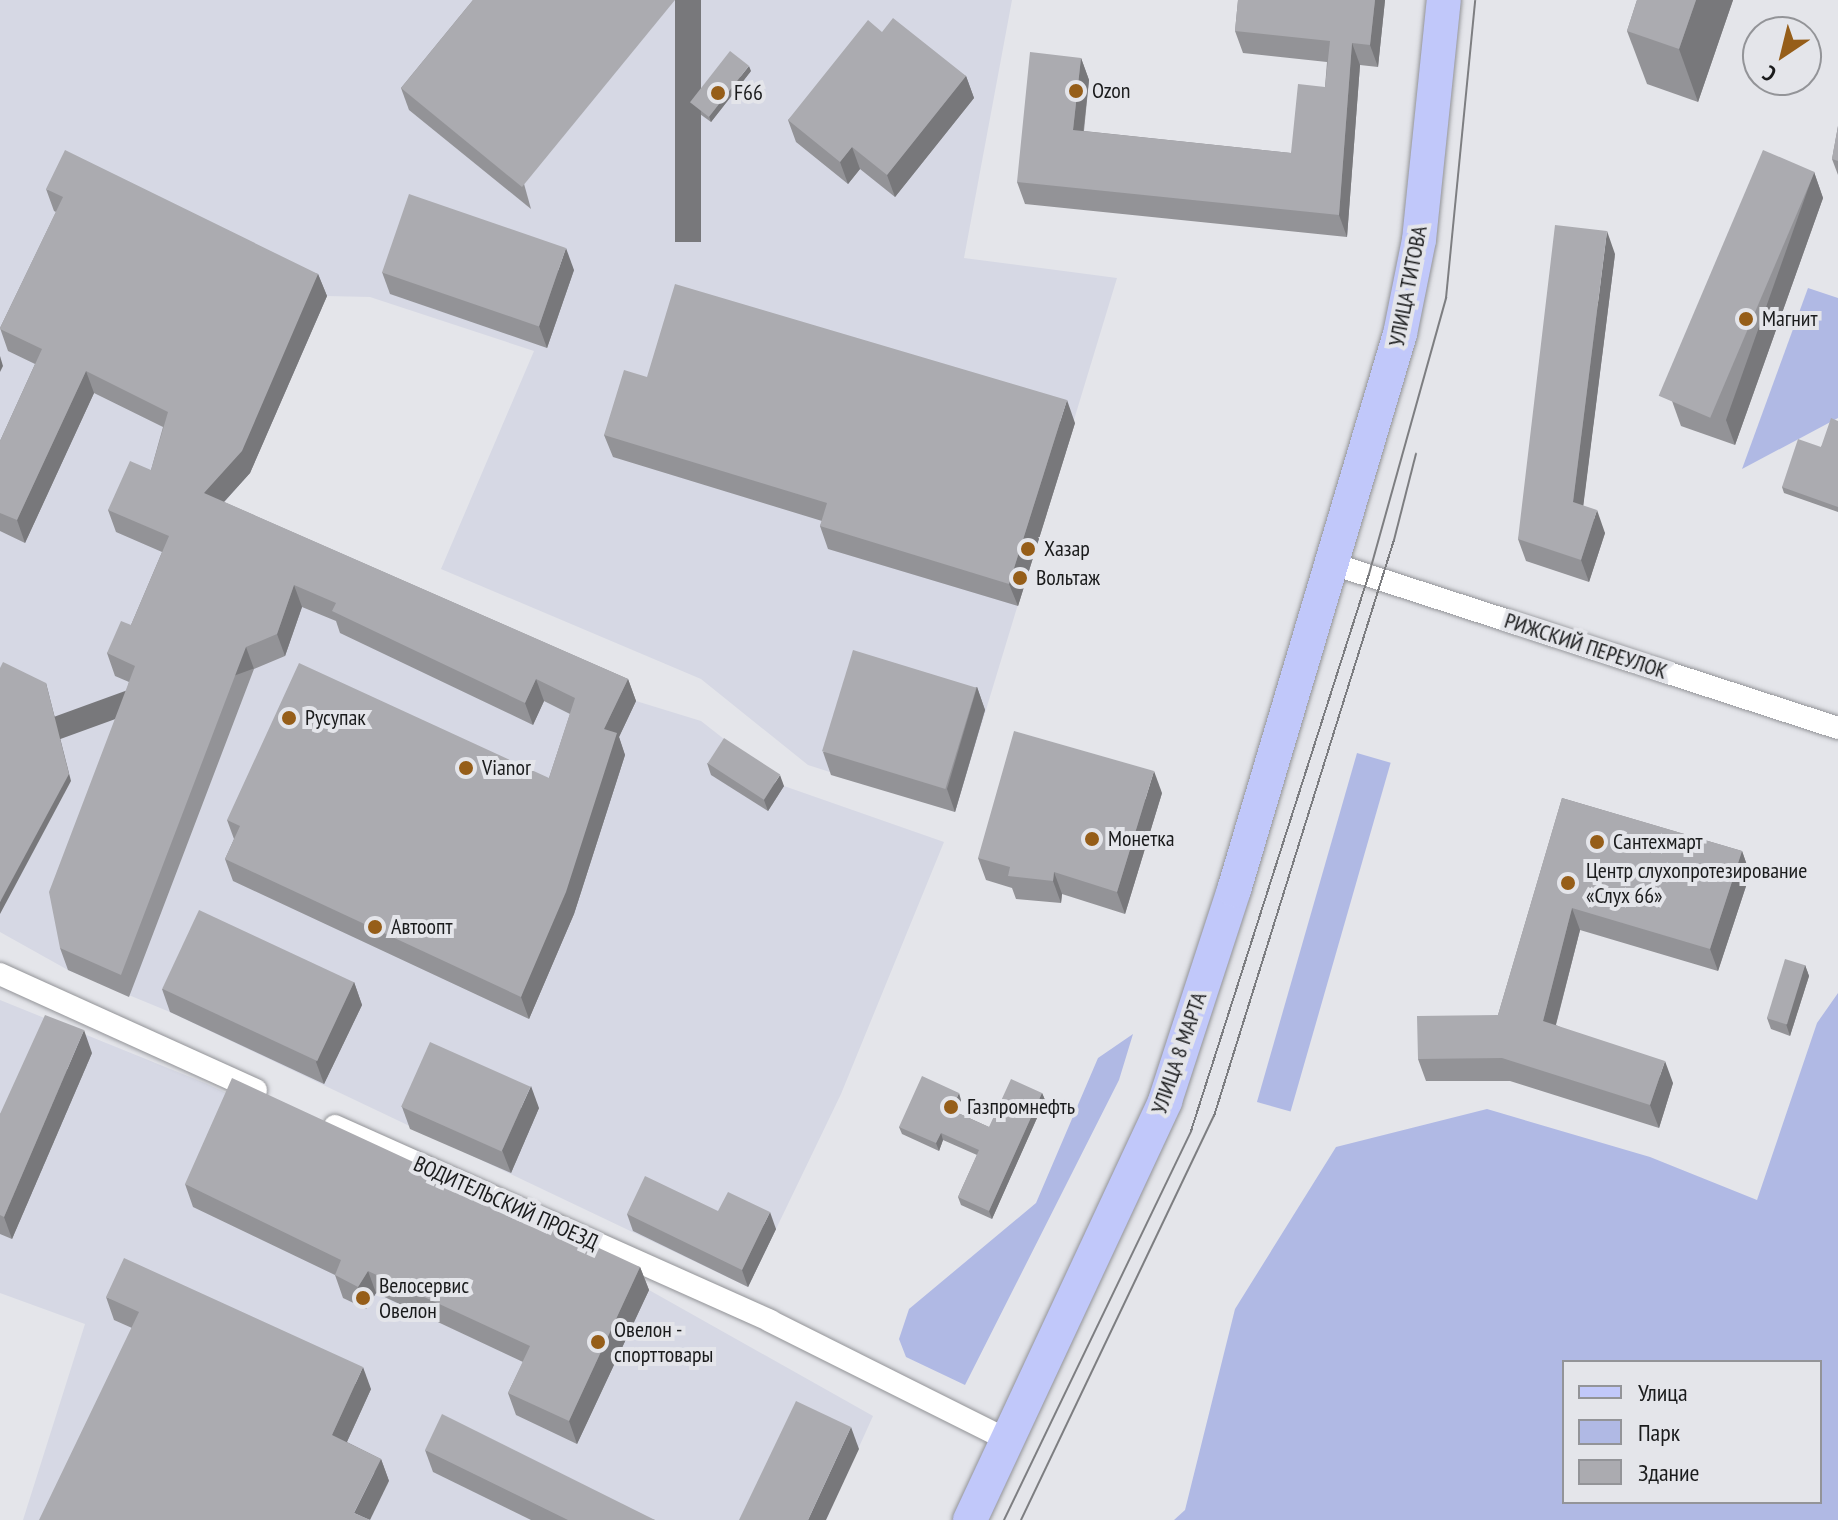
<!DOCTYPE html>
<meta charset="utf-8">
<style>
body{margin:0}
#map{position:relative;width:1838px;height:1520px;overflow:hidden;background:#e4e5ea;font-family:"PT Sans Narrow",sans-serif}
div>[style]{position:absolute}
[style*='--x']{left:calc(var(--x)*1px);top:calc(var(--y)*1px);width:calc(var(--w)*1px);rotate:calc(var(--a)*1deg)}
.built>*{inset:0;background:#d6d8e4}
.green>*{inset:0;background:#b0b9e4;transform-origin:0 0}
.roads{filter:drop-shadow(0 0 2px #929397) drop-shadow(0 0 2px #929397)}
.minor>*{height:22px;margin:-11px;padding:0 11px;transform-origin:11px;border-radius:11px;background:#fff}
.primary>*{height:34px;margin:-17px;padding:0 17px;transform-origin:17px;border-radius:17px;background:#c1c8fa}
.tram>*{height:2px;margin:-1px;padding:0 1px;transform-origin:1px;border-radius:1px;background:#7d7e81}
.wall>*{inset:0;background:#939397}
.shaded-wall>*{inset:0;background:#78787b;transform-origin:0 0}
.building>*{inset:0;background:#ababb0;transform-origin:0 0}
.dots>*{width:22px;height:22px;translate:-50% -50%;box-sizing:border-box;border:4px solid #e4e5ea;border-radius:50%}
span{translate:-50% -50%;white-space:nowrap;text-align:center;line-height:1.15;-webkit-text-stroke:8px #e4e5ea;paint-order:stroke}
.poi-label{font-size:22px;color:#1a1b1c}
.left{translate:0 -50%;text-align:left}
.street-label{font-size:22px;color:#1a1b1c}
.legend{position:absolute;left:1562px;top:1360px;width:260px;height:144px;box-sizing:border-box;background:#e4e5ea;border:2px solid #939498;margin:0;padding:10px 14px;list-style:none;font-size:24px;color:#1a1b1c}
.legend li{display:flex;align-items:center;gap:16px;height:40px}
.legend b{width:40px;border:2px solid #939498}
.north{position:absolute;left:1742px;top:16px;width:80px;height:80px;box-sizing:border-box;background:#e4e5ea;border:2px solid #939498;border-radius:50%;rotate:215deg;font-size:22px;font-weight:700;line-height:32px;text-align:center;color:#1a1b1c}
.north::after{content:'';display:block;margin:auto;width:28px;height:36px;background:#965e19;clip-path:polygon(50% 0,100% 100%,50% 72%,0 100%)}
</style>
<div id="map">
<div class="built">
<i style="clip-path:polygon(0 0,1012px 0,964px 258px,1117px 278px,955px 812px,808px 765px,701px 679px,441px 569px,534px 351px,370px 297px,327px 296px,250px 473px,221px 506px,636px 701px,701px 721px,784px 786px,944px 842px,841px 1094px,748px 1287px,170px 1012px,68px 970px,0 932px)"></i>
<i style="clip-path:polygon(0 1000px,205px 1083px,649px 1290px,873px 1416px,826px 1520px,23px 1520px,85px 1324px,0 1293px)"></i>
</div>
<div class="green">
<i style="clip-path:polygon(1808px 288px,1838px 298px,1838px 418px,1742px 469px)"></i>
<i style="left:1357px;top:753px;width:35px;height:363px;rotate:16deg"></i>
<i style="clip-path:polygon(evenodd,1838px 993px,1838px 1520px,1174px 1520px,1185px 1510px,1235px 1309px,1336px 1147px,1487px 1109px,1650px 1157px,1757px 1200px,1817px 1023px,1838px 993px,1564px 1362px,1820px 1362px,1820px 1502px,1564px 1502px,1564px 1362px)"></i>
<i style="clip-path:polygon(1133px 1034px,1119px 1080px,965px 1385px,906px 1357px,899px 1339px,909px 1309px,1036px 1203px,1098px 1058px)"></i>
</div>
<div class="roads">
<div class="minor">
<i style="--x:1333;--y:564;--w:531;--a:17.99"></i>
<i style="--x:0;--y:974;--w:281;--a:24.4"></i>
<i style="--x:335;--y:1126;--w:477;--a:24.1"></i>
<i style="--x:770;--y:1321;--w:266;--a:26.6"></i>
</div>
<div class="primary">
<i style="--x:970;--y:1520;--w:462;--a:-65"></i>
<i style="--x:1165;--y:1101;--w:222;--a:-71.9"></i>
<i style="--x:1234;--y:890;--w:580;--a:-73.38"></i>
<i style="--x:1400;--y:334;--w:96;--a:-78.6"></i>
<i style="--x:1419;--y:240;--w:241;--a:-84.1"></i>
</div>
</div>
<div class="tram">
<i style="--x:1004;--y:1520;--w:432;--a:-64.3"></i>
<i style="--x:1191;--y:1131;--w:585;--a:-72.28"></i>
<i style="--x:1369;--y:574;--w:287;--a:-74.4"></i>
<i style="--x:1446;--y:298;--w:299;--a:-84.4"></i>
<i style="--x:1021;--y:1520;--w:448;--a:-64.5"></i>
<i style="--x:1214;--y:1116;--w:603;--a:-72.65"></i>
<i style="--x:1394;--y:540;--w:89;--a:-75.7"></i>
</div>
<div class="wall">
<i style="clip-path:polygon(473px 0,531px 209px,409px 110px,401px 88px)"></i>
<i style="clip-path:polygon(1238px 0,1385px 0,1378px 67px,1360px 65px,1347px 237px,1025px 204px,1017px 182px,1081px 58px,1089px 80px,1084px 131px,1291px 153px,1325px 87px,1327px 62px,1243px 53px,1235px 31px)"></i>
<i style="clip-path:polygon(1637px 0,1733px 0,1698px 102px,1647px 84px,1627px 31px)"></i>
<i style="clip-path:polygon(882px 32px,966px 76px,974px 98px,895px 197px,860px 169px,848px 184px,796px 142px,788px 120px)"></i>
<i style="clip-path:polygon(751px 71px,711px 122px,693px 109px,691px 103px)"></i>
<i style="clip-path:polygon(1838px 126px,1838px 175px,1832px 159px)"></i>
<i style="clip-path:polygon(1814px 172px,1823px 198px,1735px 445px,1681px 426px,1672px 401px)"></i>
<i style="clip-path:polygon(46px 189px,318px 274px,327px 296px,250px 473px,224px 502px,628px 679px,636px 701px,619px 737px,625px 755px,574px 914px,529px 1019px,233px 881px,225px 859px,234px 839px,227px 820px,549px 778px,570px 714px,544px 701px,533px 725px,340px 633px,336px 621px,302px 607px,285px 656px,254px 669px,129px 997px,68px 970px,60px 948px,129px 682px,115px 676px,107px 653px,131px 625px,162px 552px,116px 532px,108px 510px,151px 470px,163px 427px,94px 393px,25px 543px,0 531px,0 441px,35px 364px,8px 351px,0 328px,56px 212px,54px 211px)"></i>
<i style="clip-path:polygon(1615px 254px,1583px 506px,1605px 533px,1589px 582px,1526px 561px,1518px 539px)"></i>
<i style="clip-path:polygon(574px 270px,547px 348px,390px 294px,382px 272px)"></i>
<i style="clip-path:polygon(647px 377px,1075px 423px,1018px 606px,828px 549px,820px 526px,822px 521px,613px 457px,604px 435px)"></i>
<i style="clip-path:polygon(1838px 421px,1838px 512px,1784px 493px,1782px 487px,1821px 447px)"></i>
<i style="clip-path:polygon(977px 687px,985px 710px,955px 812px,831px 775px,823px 752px)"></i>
<i style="clip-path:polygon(707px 763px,784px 786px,768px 811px,711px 775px)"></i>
<i style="clip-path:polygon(1162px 793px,1125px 914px,1062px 894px,1061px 903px,1016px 899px,1012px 888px,986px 880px,978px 858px)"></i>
<i style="clip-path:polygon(1562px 798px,1742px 851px,1750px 874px,1718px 971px,1580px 930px,1556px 1025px,1673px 1083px,1659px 1128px,1510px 1081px,1426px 1081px,1418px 1059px,1498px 1015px)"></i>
<i style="clip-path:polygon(1805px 965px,1809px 976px,1790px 1036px,1771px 1029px,1767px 1018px)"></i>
<i style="clip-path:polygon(354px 982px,362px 1005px,324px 1084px,170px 1012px,162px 989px)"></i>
<i style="clip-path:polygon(92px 1053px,12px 1239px,0 1234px,0 1114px)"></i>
<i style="clip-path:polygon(1042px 1093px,1045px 1100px,992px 1219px,961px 1205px,958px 1197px,977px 1155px,943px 1140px,939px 1151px,902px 1134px,899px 1127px,961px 1100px,956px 1112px,989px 1127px)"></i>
<i style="clip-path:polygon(402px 1107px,539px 1108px,511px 1173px,410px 1129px)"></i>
<i style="clip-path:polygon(185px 1184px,640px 1267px,649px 1290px,577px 1444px,516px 1415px,508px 1393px,523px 1362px,376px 1293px,366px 1309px,343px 1298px,335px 1275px,193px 1207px)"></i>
<i style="clip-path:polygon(718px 1211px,776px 1229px,748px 1287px,633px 1231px,627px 1214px)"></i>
<i style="clip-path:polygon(106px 1297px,371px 1389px,347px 1442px,381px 1459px,389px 1481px,132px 1328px,114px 1320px)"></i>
<i style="clip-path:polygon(425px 1450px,655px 1520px,531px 1520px,433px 1472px)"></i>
</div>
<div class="shaded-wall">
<i style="left:675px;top:0;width:26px;height:242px"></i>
<i style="clip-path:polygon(1375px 0,1385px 0,1378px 67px,1370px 45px)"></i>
<i style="clip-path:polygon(1696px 0,1733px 0,1698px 102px,1679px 49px)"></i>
<i style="clip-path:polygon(1352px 43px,1360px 65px,1347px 237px,1339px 215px)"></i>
<i style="clip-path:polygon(1081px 58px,1089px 80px,1081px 152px,1073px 130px)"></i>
<i style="clip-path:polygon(749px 66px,751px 71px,711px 122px,709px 116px)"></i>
<i style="clip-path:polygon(966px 76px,974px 98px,895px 197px,887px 175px)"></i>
<i style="clip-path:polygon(852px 147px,860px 169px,848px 184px,840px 162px)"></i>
<i style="clip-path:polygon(1814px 172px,1823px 198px,1735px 445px,1726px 420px)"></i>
<i style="clip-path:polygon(1607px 231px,1615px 254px,1581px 524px,1573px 502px)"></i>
<i style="clip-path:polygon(566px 248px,574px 270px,547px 348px,539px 326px)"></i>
<i style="clip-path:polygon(318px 274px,327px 296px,250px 473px,212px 515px,204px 493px)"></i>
<i style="clip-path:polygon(0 356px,3px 366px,0 372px)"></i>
<i style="clip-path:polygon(86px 371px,94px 393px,25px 543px,17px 520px)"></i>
<i style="clip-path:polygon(1067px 400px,1075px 423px,1018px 606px,1009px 584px)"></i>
<i style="clip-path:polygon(1597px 510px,1605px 533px,1589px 582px,1581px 560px)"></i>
<i style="clip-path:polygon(294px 585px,302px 607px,285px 656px,277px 634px)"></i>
<i style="left:246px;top:647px;width:23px;height:351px;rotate:70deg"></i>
<i style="clip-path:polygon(536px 679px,544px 701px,533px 725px,525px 703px)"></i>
<i style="clip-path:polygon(628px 679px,636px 701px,619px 737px,625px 755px,574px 914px,529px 1019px,521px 997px,604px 729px)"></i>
<i style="clip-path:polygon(46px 683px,71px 781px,0 914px,0 902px)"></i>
<i style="clip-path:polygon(977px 687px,985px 710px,955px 812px,947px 789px)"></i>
<i style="clip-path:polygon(1154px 771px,1162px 793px,1125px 914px,1117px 892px)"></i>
<i style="clip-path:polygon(780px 775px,784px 786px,768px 811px,764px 800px)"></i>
<i style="clip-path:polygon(1742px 851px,1750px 874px,1718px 971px,1710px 949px)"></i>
<i style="clip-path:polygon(1054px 872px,1062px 894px,1061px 903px,1053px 881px)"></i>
<i style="clip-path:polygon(1572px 908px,1580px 930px,1551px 1043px,1543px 1021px)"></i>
<i style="clip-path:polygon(1805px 965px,1809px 976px,1790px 1036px,1786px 1024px)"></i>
<i style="clip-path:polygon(354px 982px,362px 1005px,324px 1084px,316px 1062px)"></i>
<i style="clip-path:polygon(84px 1030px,92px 1053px,12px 1239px,4px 1217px)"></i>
<i style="clip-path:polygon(1665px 1061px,1673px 1083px,1659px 1128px,1650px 1105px)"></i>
<i style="clip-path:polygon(531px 1086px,539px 1108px,511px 1173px,502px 1150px)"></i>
<i style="clip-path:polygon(959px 1093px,961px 1100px,954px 1117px,951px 1110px)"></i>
<i style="clip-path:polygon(1042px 1093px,1045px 1100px,992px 1219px,989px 1211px)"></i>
<i style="clip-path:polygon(941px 1133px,943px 1140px,939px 1151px,936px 1143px)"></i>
<i style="clip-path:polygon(770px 1212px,776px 1229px,748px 1287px,742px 1270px)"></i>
<i style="clip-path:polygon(640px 1267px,649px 1290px,577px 1444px,569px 1421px)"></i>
<i style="clip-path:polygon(368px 1271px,376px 1293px,366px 1309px,358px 1287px)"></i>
<i style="clip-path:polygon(363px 1367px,371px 1389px,340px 1457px,332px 1435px)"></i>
<i style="clip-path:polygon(851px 1427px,859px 1449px,826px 1520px,808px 1520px)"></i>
<i style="clip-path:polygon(381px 1459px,389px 1481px,370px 1520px,354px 1513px)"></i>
</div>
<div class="building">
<i style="clip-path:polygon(473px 0,675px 0,522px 187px,401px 88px)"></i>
<i style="clip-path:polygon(1238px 0,1375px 0,1370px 45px,1352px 43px,1339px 215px,1017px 182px,1030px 52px,1081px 58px,1073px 130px,1291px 153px,1298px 84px,1325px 87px,1330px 41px,1235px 31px)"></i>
<i style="clip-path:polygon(1637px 0,1696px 0,1679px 49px,1627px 31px)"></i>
<i style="clip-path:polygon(893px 18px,966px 76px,887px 175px,852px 147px,840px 162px,788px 120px,868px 20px,882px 32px)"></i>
<i style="left:730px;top:51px;width:24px;height:65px;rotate:38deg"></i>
<i style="clip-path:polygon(1838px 126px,1838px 161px,1832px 159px)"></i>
<i style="clip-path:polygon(65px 150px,318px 274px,242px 451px,204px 493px,628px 679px,604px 729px,617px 733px,566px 892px,521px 997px,225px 859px,240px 826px,227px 820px,299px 663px,549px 778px,575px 698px,536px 679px,525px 703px,332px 611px,336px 603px,294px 585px,277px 634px,246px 647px,121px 975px,60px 948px,49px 892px,135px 666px,107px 653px,121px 621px,131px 625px,169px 536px,108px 510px,130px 461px,151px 470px,168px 412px,86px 371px,17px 520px,0 513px,0 441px,42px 349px,0 329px,0 328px,63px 197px,46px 189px)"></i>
<i style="left:1763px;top:150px;width:56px;height:267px;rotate:23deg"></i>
<i style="left:409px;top:194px;width:166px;height:83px;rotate:19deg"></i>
<i style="clip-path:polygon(1555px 225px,1607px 231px,1573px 502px,1597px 510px,1581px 560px,1518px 539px)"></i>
<i style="clip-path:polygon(675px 284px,1067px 400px,1009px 584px,820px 526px,827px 503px,604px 435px,624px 370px,647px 377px)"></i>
<i style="clip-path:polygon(1831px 418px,1838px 421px,1838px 507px,1782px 487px,1798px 439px,1821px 447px)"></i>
<i style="left:853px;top:650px;width:129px;height:106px;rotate:17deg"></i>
<i style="clip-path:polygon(3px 662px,46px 683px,69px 774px,0 902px,0 668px)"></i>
<i style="clip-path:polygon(1014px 731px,1154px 771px,1117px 892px,1054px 872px,1053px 881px,1008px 876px,1010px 867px,978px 858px)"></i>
<i style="left:724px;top:738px;width:67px;height:30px;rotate:33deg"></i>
<i style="clip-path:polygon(1562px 798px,1742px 851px,1710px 949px,1572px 908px,1543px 1021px,1665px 1061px,1650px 1105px,1502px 1058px,1418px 1059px,1417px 1016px,1498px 1015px)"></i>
<i style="left:199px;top:910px;width:171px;height:87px;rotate:25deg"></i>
<i style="left:1785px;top:959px;width:21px;height:62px;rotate:17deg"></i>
<i style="clip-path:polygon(45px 1015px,84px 1030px,4px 1217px,0 1215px,0 1114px)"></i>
<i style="left:430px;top:1042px;width:110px;height:71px;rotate:24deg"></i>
<i style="clip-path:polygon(922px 1076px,959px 1093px,951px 1110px,989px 1127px,1011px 1079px,1042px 1093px,989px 1211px,958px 1197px,979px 1150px,941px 1133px,936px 1143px,899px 1127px)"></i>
<i style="clip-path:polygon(232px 1078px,640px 1267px,569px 1421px,508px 1393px,530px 1346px,368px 1271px,358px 1287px,335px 1275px,341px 1260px,185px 1184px)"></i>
<i style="clip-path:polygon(645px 1176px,718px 1211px,728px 1192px,770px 1212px,742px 1270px,627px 1214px)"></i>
<i style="clip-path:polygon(124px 1258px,363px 1367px,332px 1435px,381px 1459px,354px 1513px,370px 1520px,39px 1520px,139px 1312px,106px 1297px)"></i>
<i style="clip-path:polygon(796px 1401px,851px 1427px,808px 1520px,739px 1520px)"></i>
<i style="clip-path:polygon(442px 1414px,655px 1520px,568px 1520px,425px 1450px)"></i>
</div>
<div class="dots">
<i style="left:1076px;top:91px;background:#965e19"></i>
<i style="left:718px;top:93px;background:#965e19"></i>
<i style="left:1746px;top:319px;background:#965e19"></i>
<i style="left:1028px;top:549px;background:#965e19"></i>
<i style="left:1020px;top:578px;background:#965e19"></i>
<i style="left:289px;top:718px;background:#965e19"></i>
<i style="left:466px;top:768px;background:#965e19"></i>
<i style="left:1092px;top:839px;background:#965e19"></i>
<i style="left:1597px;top:842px;background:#965e19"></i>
<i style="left:1568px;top:883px;background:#965e19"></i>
<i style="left:375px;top:927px;background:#965e19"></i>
<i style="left:951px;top:1107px;background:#965e19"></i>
<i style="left:363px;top:1298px;background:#965e19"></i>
<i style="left:598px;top:1342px;background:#965e19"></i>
</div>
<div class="poi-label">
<span class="left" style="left:1092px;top:91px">Ozon</span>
<span class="left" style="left:734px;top:93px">F66</span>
<span class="left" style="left:1762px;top:319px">Магнит</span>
<span class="left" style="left:1044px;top:549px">Хазар</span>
<span class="left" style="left:1036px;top:578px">Вольтаж</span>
<span class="left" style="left:305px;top:718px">Русупак</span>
<span class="left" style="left:482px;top:768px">Vianor</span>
<span class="left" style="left:1108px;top:839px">Монетка</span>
<span class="left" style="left:1613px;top:842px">Сантехмарт</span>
<span class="left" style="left:1586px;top:883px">Центр слухопротезирование<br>«Слух 66»</span>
<span class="left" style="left:391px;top:927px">Автоопт</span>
<span class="left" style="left:967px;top:1107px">Газпромнефть</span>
<span class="left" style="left:379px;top:1298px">Велосервис<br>Овелон</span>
<span class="left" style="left:614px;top:1342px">Овелон -<br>спорттовары</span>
</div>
<div class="street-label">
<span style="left:1408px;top:286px;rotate:-79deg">УЛИЦА ТИТОВА</span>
<span style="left:1586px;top:646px;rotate:18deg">РИЖСКИЙ ПЕРЕУЛОК</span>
<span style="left:1179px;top:1053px;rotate:-71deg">УЛИЦА 8 МАРТА</span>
<span style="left:506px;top:1203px;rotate:24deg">ВОДИТЕЛЬСКИЙ ПРОЕЗД</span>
</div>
<ul class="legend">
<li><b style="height:10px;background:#c1c8fa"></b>Улица</li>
<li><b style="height:22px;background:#b0b9e4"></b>Парк</li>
<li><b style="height:22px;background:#ababb0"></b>Здание</li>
</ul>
<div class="north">С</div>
</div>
